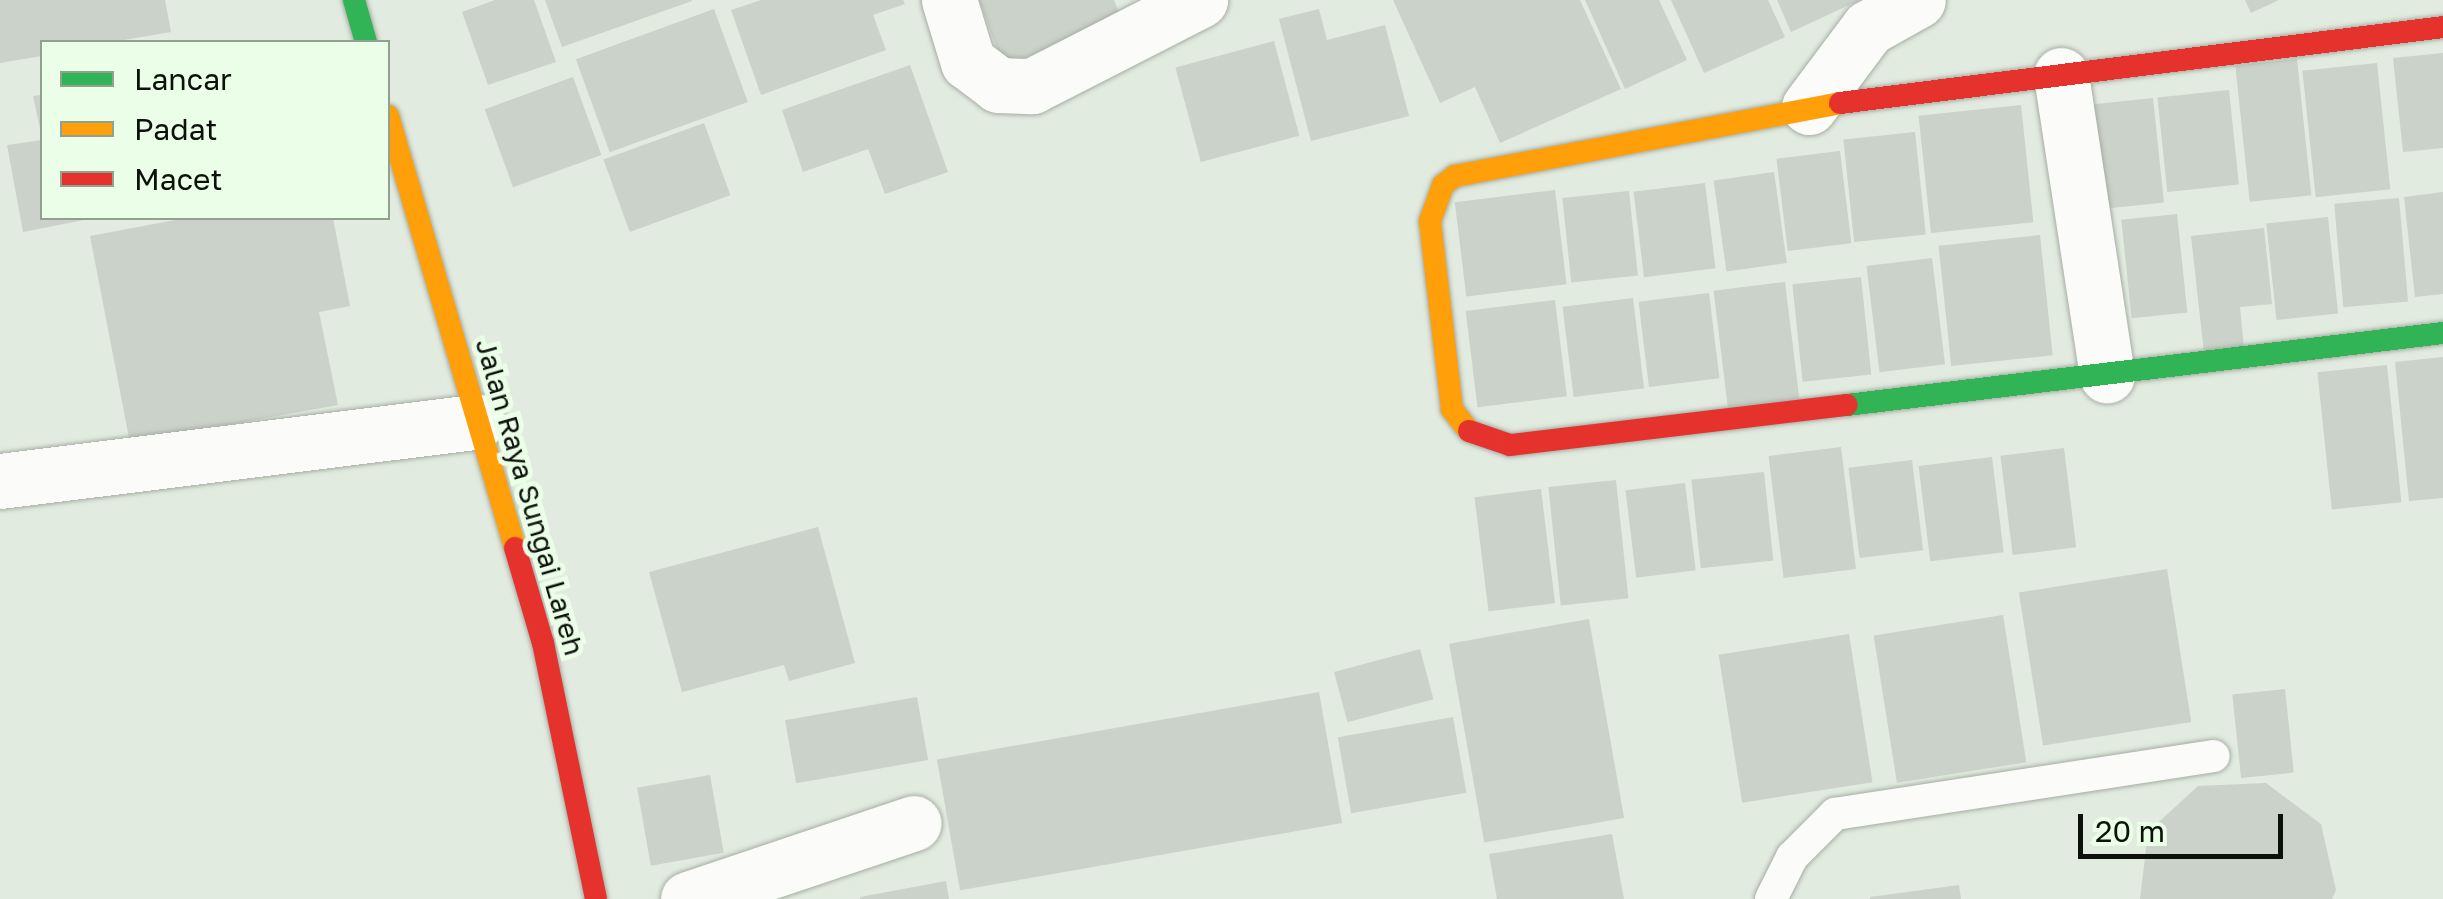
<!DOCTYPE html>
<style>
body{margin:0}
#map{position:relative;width:2443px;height:899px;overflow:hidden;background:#e2ebdf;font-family:"Golos Text",sans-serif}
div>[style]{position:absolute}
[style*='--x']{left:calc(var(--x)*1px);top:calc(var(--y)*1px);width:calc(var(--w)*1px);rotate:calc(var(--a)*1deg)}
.building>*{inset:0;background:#cbd2c9;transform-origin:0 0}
.roads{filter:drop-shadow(0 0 2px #a6ada4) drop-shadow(0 0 2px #a6ada4)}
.lane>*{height:32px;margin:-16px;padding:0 16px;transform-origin:16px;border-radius:16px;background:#fbfcfa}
.street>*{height:55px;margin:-27.5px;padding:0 27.5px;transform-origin:27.5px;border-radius:27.5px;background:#fbfcfa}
.fast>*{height:22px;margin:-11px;padding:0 11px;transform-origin:11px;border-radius:11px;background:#30b455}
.slow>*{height:22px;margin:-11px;padding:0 11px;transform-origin:11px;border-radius:11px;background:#ff9f0a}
.jam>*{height:22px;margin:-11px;padding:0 11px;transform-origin:11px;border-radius:11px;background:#e5322d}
span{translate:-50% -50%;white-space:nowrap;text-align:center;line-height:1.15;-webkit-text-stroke:10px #ebfee7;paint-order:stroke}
.street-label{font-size:28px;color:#0c120b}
.legend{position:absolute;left:40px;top:40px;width:350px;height:180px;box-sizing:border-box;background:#ebfee7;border:2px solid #92a08f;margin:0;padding:12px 18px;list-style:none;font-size:30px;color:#0c120b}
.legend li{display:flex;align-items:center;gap:20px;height:50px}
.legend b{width:50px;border:2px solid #92a08f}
.scale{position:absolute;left:2078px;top:814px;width:205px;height:45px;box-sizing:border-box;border:5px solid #0c120b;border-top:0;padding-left:12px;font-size:30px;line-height:35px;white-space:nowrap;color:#0c120b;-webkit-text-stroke:8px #ebfee7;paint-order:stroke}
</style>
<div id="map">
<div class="building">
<i style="clip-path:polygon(0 0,165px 0,171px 32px,112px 42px,42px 42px,42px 56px,0 63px)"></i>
<i style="clip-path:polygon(495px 0,534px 0,556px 62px,488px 85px,462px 12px)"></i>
<i style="clip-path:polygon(545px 0,692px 0,692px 1px,562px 47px)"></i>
<i style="clip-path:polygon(761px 0,903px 0,905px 4px,873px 15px,886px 50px,761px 95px,731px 10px)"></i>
<i style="clip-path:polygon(979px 0,1114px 0,1122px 21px,1003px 66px)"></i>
<i style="clip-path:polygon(1393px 0,1580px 0,1621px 89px,1500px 143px,1475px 87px,1440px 103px)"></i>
<i style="clip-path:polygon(1585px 0,1659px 0,1687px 60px,1625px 89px)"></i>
<i style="clip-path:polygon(1671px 0,1768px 0,1785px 37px,1704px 73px)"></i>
<i style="clip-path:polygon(1777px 0,1860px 0,1791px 32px)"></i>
<i style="clip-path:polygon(2245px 0,2279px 0,2251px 13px)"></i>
<i style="left:714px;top:9px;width:99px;height:147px;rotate:70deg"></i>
<i style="clip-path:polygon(1319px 9px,1327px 40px,1385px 25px,1409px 116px,1311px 141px,1279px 19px)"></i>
<i style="left:1274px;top:41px;width:98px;height:102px;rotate:75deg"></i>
<i style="clip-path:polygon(2443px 53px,2443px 148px,2403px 152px,2393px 58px)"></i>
<i style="left:2297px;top:59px;width:137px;height:62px;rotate:84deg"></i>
<i style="left:2377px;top:63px;width:127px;height:75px;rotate:84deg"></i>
<i style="clip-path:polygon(910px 65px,948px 172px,885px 194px,868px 149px,803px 172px,782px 110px)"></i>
<i style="left:573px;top:77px;width:83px;height:94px;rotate:70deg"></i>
<i style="left:2229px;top:90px;width:95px;height:72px;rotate:84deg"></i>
<i style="clip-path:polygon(42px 95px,42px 133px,41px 133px,33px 96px)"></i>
<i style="left:2153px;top:98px;width:105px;height:60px;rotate:84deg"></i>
<i style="left:2021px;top:105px;width:118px;height:103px;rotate:84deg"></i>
<i style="left:704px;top:123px;width:77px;height:107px;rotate:70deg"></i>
<i style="left:1915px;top:132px;width:103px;height:72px;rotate:84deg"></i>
<i style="clip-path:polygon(42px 140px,42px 218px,89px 219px,23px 232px,7px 145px)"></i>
<i style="left:1840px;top:151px;width:93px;height:64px;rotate:83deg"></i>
<i style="left:1774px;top:172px;width:92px;height:61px;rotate:82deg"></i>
<i style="left:1705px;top:183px;width:86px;height:72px;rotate:83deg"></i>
<i style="left:1555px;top:190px;width:95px;height:101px;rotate:83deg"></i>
<i style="left:1629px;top:191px;width:85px;height:67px;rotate:84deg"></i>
<i style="clip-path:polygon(2443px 192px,2443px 294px,2415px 297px,2404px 197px)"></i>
<i style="left:2399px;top:198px;width:104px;height:65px;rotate:85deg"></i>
<i style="left:2177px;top:214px;width:99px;height:56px;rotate:84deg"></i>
<i style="left:2328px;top:217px;width:97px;height:62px;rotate:84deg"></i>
<i style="clip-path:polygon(186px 218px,333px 218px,350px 306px,319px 312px,338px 405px,130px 443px,90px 236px)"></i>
<i style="clip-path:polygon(2264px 228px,2272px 304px,2240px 307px,2244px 349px,2204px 353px,2191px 236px)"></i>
<i style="left:2040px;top:235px;width:121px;height:102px;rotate:84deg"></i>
<i style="left:1932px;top:258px;width:107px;height:66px;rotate:83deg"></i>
<i style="left:1861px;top:277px;width:98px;height:69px;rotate:84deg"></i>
<i style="left:1785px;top:282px;width:118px;height:72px;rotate:83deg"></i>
<i style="left:1709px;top:293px;width:86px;height:71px;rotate:83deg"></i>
<i style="left:1633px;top:298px;width:91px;height:71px;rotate:83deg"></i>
<i style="left:1555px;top:300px;width:97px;height:90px;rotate:83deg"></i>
<i style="clip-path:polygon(2443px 357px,2443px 498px,2409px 501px,2395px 362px)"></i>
<i style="left:2387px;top:365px;width:138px;height:70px;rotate:84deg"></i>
<i style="left:1841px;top:447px;width:123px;height:73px;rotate:83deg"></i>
<i style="left:2064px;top:448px;width:100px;height:64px;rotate:83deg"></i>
<i style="left:1992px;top:457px;width:96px;height:74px;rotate:83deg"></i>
<i style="left:1912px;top:460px;width:91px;height:64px;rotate:83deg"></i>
<i style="left:1764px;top:472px;width:89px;height:73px;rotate:84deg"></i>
<i style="left:1616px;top:480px;width:119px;height:68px;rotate:84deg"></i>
<i style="left:1685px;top:483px;width:88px;height:60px;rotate:83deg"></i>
<i style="left:1541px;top:489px;width:115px;height:67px;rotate:83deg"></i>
<i style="clip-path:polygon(818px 527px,855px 663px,789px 681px,784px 665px,682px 692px,649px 572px)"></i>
<i style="left:2167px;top:569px;width:155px;height:150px;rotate:81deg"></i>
<i style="left:2003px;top:615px;width:149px;height:131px;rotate:81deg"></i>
<i style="left:1589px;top:619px;width:202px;height:142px;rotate:80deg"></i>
<i style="left:1849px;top:634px;width:150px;height:132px;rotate:81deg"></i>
<i style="left:1420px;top:649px;width:52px;height:89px;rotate:75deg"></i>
<i style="left:2285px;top:689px;width:84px;height:53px;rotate:84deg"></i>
<i style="left:1319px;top:692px;width:133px;height:388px;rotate:80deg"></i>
<i style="left:917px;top:697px;width:64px;height:134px;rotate:80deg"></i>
<i style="left:1453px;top:717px;width:77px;height:117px;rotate:80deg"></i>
<i style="left:710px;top:775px;width:79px;height:74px;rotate:80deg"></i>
<i style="clip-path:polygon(2266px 783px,2321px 824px,2336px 890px,2332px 899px,2140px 899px,2148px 832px,2198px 786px)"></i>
<i style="clip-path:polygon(1612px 834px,1624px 899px,1497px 899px,1489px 854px)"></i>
<i style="clip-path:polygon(946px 881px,949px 899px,860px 899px,860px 897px)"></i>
<i style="clip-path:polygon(1959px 885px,1961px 899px,1870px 899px,1870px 897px)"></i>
</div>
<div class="roads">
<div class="lane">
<i style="--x:1771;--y:899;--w:47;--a:-63.4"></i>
<i style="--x:1792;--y:857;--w:61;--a:-45"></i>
<i style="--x:1835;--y:814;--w:383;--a:-8.7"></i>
</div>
<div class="street">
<i style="--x:949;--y:0;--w:65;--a:73"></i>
<i style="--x:968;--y:62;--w:38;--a:37"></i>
<i style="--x:998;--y:85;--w:34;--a:2"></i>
<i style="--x:1032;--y:86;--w:189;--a:-27.1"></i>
<i style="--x:2061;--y:75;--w:304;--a:81.3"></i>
<i style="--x:1809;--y:107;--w:99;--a:-53.2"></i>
<i style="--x:1868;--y:28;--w:57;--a:-29.2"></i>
<i style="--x:0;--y:481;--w:481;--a:-7.1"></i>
<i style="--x:688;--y:899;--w:238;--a:-18.6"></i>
</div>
<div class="fast">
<i style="--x:354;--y:0;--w:44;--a:74.1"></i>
<i style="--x:1847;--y:405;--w:600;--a:-6.89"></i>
</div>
<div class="slow">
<i style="--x:388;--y:116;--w:450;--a:73.6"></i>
<i style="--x:1469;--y:431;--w:28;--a:-128"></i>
<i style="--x:1452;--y:409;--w:189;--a:-96.7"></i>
<i style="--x:1430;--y:221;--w:38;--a:-70"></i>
<i style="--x:1443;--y:185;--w:15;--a:-37"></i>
<i style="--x:1455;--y:176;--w:392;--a:-10.7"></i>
</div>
<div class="jam">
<i style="--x:1840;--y:103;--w:608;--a:-7.18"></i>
<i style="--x:1469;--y:431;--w:43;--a:18.9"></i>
<i style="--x:1510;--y:445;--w:339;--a:-6.8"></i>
<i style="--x:515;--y:548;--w:99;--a:73.6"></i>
<i style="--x:543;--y:643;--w:261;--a:78.3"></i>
</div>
</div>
<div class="street-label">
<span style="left:530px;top:497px;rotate:74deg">Jalan Raya Sungai Lareh</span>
</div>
<ul class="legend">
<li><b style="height:12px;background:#30b455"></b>Lancar</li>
<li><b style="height:12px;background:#ff9f0a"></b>Padat</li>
<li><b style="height:12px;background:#e5322d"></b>Macet</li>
</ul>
<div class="scale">20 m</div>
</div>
